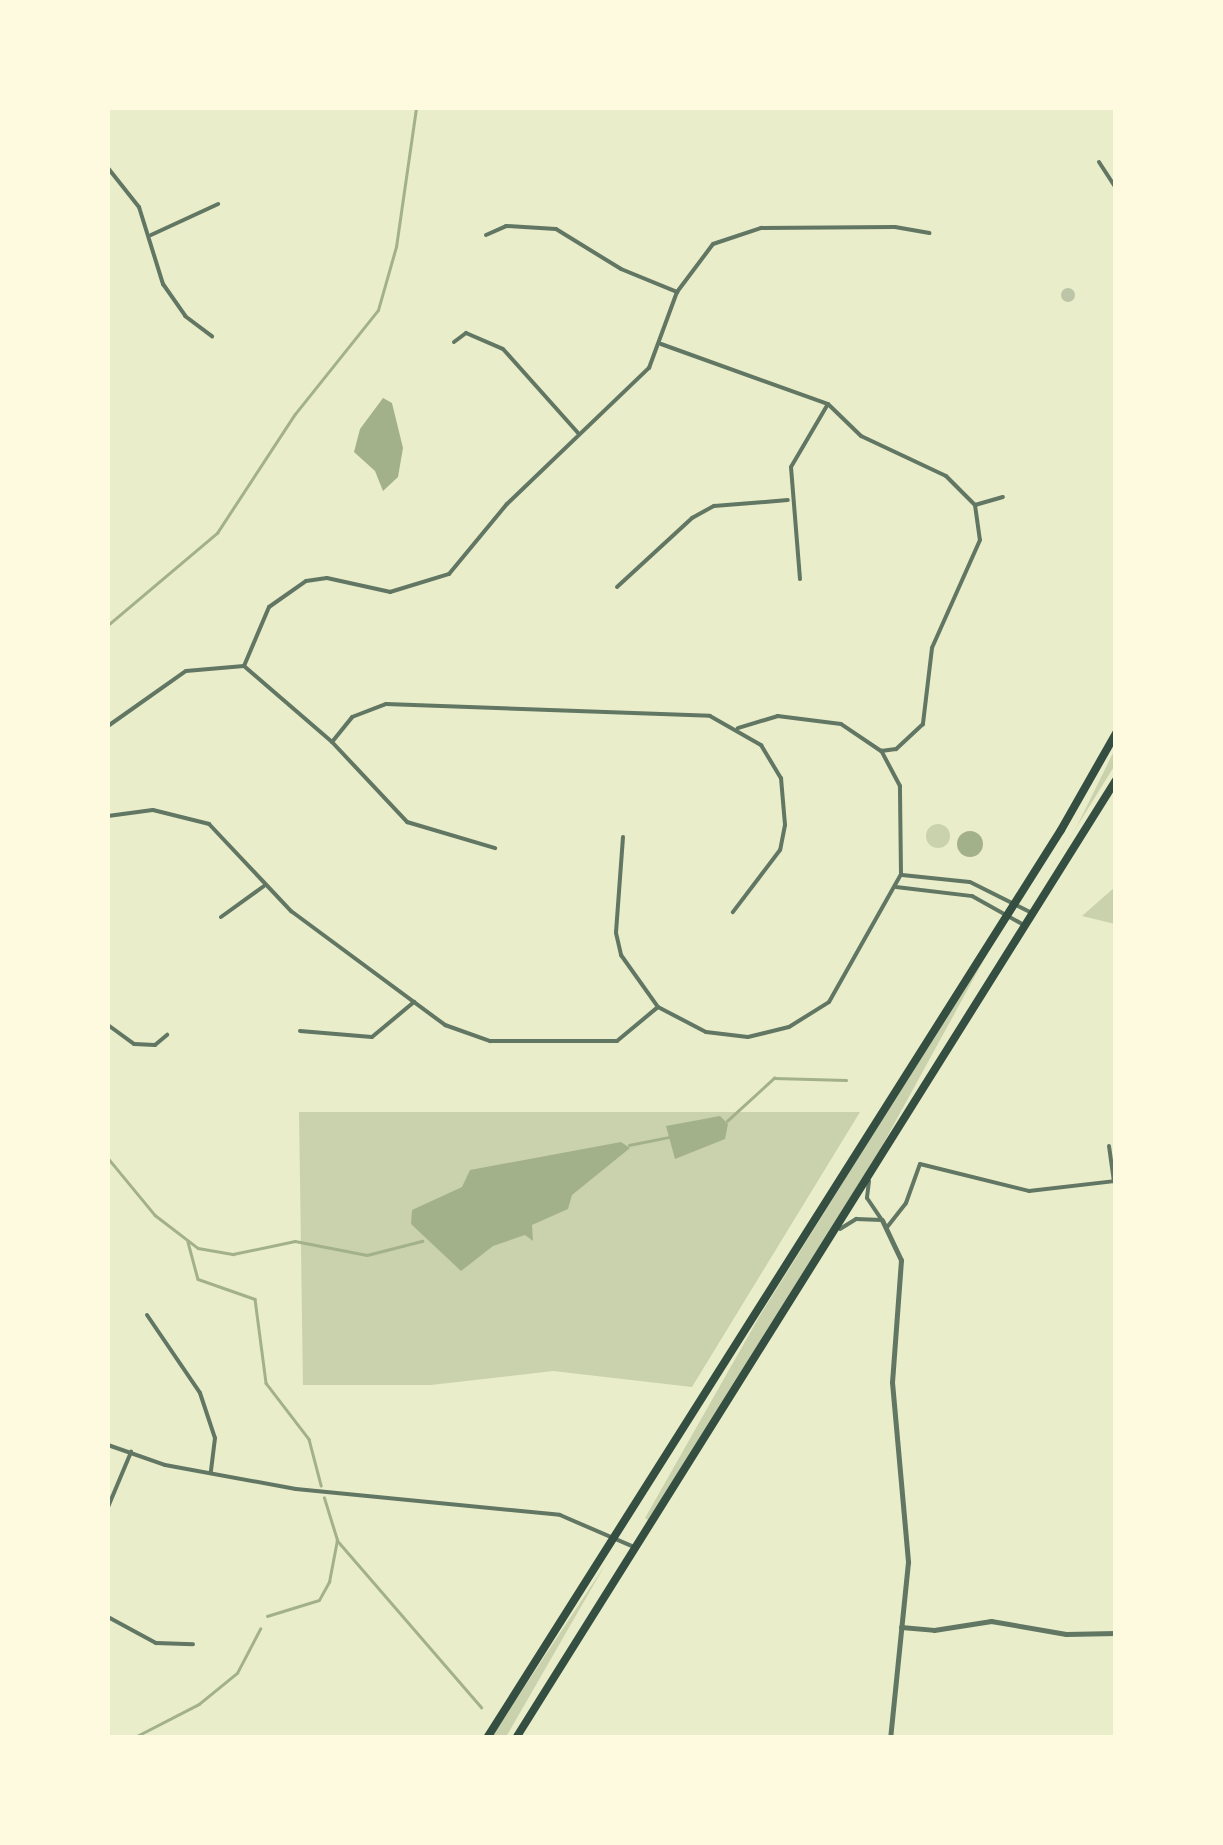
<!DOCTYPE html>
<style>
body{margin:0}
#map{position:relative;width:1223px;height:1845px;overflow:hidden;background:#e9edc9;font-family:"Alegreya Sans",sans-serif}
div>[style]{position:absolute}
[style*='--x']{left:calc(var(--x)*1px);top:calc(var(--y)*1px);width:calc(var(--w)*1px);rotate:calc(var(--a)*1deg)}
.green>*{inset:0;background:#cad2ad}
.round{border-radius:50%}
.water>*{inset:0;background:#a3b18a}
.stream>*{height:2.5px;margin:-1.25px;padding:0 1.25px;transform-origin:1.25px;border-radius:1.25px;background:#a3b18a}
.building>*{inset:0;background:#bcc5a7}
.minor>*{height:4px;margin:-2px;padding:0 2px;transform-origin:2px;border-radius:2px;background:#617663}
.tertiary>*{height:5px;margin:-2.5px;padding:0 2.5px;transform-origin:2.5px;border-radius:2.5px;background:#617663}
.trunk>*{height:8px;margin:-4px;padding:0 4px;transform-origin:4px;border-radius:4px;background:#344e41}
span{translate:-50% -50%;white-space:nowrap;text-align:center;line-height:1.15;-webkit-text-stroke:10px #fefae0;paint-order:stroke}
.frame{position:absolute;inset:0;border:110px solid #fefae0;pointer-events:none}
</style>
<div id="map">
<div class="green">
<i style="clip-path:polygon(1115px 749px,1115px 765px,1035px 894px,1077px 826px)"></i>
<i class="round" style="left:926px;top:824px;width:24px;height:24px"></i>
<i style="clip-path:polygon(1115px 887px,1115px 924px,1082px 916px)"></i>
<i style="clip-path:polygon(997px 936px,882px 1146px,650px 1521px,645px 1518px,759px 1317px)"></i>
<i style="clip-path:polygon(299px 1112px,860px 1112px,692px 1387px,553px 1371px,431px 1385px,303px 1385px)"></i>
<i style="clip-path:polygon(605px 1565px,506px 1737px,492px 1737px,515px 1701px)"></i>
</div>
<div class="water">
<i style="clip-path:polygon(383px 398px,392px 403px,403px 448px,398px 477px,383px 491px,375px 471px,354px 452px,360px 429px)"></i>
<i class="round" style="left:957px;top:831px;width:26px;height:26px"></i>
<i style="clip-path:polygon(720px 1116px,728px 1124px,725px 1139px,675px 1159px,666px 1126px)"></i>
<i style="clip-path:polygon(621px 1142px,630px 1148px,572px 1195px,568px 1209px,532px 1225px,533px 1241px,525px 1235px,493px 1246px,461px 1271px,411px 1224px,412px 1210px,462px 1187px,470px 1170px)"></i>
</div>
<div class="stream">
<i style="--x:108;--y:625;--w:143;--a:-40.2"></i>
<i style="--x:217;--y:533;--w:142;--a:-56.8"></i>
<i style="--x:295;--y:414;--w:133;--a:-51.4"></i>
<i style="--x:378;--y:310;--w:66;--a:-74.1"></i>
<i style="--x:396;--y:247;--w:140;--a:-81.8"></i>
<i style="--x:727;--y:1121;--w:64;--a:-42.5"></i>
<i style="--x:774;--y:1078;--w:72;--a:1.6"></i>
<i style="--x:629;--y:1145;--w:41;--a:-11.3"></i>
<i style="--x:599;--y:1149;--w:17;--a:-13"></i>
<i style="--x:108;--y:1158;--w:74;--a:50.5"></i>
<i style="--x:155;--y:1215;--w:54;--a:37.5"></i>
<i style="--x:198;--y:1248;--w:36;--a:10"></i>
<i style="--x:233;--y:1254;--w:63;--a:-11.8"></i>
<i style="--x:295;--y:1241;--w:73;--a:11"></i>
<i style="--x:367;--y:1255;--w:57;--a:-14.3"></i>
<i style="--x:188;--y:1242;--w:38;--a:75"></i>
<i style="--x:198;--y:1279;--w:60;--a:19.3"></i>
<i style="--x:255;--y:1299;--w:85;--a:82.5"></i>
<i style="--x:266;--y:1383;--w:71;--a:52.5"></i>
<i style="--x:309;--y:1439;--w:48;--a:75.4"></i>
<i style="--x:337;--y:1540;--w:221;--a:49.2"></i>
<i style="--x:267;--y:1616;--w:54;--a:-17.1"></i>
<i style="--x:319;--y:1600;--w:21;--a:-61"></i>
<i style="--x:329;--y:1582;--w:43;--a:-79.2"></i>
<i style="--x:337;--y:1540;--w:44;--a:-107.2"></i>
<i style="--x:133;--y:1738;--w:74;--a:-27.3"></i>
<i style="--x:199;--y:1704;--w:49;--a:-39.2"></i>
<i style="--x:237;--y:1673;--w:50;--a:-62.4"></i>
</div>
<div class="building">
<i class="round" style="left:1061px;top:288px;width:14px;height:14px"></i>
</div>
<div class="minor">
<i style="--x:1099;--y:162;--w:31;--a:57"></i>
<i style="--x:108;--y:168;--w:50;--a:51.5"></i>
<i style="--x:139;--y:207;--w:81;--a:72.7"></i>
<i style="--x:163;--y:284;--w:39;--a:55"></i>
<i style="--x:185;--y:316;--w:34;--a:37"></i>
<i style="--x:151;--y:235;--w:74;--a:-24.8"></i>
<i style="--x:486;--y:235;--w:22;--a:-24"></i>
<i style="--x:506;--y:226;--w:50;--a:3.4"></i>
<i style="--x:556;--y:229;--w:76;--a:31.6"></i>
<i style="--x:621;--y:269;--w:61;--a:22.3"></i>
<i style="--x:454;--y:342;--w:15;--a:-37"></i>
<i style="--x:466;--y:333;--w:40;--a:23.4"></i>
<i style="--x:503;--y:349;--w:114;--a:48.2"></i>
<i style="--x:661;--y:344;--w:177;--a:19.8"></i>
<i style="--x:828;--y:404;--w:46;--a:44.1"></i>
<i style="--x:861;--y:436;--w:94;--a:25.2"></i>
<i style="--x:946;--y:476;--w:41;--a:45"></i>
<i style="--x:975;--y:505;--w:35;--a:82"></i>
<i style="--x:980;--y:540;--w:118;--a:114"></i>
<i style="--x:932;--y:648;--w:77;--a:96.8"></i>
<i style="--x:923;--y:724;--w:37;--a:137"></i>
<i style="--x:896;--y:749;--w:15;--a:172"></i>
<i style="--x:975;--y:505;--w:29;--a:-16"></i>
<i style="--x:800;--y:579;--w:112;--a:-94.6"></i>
<i style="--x:791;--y:467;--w:73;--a:-59.6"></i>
<i style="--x:617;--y:587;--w:102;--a:-42.6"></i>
<i style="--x:692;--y:518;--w:25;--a:-29"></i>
<i style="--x:714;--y:506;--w:74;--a:-4.6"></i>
<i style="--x:244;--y:666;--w:64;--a:-67"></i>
<i style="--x:269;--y:607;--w:45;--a:-35.1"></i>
<i style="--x:306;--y:581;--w:21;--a:-8"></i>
<i style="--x:327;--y:578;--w:65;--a:12.5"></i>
<i style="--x:390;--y:592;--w:62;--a:-17"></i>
<i style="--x:449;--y:574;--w:91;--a:-50.4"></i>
<i style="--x:507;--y:504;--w:197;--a:-43.8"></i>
<i style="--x:649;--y:368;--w:81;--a:-69.8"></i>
<i style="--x:677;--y:292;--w:60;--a:-53.1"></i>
<i style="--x:713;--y:244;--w:51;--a:-18.4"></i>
<i style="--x:761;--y:228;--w:134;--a:-0.4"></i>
<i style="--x:895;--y:227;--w:35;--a:10"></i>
<i style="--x:108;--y:726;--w:95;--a:-35.2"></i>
<i style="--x:186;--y:671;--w:58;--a:-4.9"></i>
<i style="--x:244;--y:666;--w:116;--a:40.8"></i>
<i style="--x:332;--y:742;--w:110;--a:46.8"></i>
<i style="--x:407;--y:822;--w:92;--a:16.5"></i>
<i style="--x:332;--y:742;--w:32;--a:-51"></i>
<i style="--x:352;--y:717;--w:36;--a:-21"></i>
<i style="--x:386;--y:704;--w:324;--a:2.1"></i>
<i style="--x:710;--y:716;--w:59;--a:29.6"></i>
<i style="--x:761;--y:745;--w:39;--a:59"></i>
<i style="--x:781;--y:778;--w:47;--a:85.1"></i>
<i style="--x:785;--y:825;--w:25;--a:101"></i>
<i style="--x:780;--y:850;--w:78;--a:127.2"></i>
<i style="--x:108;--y:816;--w:45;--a:-7.6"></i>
<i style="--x:153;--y:810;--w:58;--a:14"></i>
<i style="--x:209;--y:824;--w:120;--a:46.7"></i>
<i style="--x:291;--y:911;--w:192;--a:36.5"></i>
<i style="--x:445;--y:1025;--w:48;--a:19.6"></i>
<i style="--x:490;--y:1041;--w:127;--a:0"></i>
<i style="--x:617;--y:1041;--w:53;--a:-39.7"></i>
<i style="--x:623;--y:837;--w:96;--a:94.2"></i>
<i style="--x:616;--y:933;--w:23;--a:77"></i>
<i style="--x:621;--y:955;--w:64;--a:54.6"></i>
<i style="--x:658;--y:1007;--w:54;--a:27.5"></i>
<i style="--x:706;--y:1032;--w:42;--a:6.8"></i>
<i style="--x:748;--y:1037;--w:42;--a:-13.7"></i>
<i style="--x:789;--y:1027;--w:47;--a:-32"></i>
<i style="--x:829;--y:1002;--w:147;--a:-60.6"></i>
<i style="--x:901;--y:874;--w:88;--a:-90.7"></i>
<i style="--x:900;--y:786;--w:40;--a:-118"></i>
<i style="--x:881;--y:751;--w:48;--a:-146"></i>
<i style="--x:841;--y:724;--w:64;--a:-172.8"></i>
<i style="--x:778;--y:716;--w:42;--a:163.3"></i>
<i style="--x:902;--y:875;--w:68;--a:5.9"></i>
<i style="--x:970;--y:882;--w:67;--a:26.6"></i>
<i style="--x:896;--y:887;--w:77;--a:6.8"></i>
<i style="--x:972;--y:896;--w:57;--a:29.2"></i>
<i style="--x:221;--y:917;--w:53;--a:-35.8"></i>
<i style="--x:108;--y:1025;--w:32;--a:36"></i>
<i style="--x:134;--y:1044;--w:21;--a:3"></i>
<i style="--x:155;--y:1045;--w:16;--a:-40"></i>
<i style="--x:300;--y:1031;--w:72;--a:4.8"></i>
<i style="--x:372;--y:1037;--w:55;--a:-39.8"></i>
<i style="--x:1109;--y:1146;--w:36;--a:82"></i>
<i style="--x:869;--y:1181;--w:17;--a:97"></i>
<i style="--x:867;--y:1198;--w:27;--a:56"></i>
<i style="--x:888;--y:1226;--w:29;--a:-52"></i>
<i style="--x:906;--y:1203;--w:41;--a:-70.3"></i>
<i style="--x:920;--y:1164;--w:112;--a:13.9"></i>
<i style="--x:1029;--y:1191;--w:88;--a:-6.6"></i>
<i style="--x:840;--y:1229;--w:19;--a:-32"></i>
<i style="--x:856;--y:1219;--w:26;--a:2"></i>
<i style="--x:147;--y:1315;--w:94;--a:55.8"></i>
<i style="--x:200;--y:1393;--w:47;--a:71.6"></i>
<i style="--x:215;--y:1438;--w:34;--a:97"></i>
<i style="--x:108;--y:1445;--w:60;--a:19.3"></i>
<i style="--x:165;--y:1465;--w:133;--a:10.4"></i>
<i style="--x:296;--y:1489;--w:265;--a:5.6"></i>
<i style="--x:560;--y:1515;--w:81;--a:23.4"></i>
<i style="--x:108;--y:1507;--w:60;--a:-67.3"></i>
<i style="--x:108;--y:1617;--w:55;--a:28.4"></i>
<i style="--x:156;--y:1643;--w:37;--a:2"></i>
</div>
<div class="tertiary">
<i style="--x:882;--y:1220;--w:44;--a:64.6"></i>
<i style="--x:901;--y:1260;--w:122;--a:94.2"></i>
<i style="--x:892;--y:1382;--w:181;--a:84.9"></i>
<i style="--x:908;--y:1562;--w:177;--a:95.8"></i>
<i style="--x:901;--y:1627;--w:33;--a:5"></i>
<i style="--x:934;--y:1630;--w:58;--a:-9"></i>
<i style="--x:991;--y:1621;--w:76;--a:9.8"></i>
<i style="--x:1066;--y:1634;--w:50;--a:-1.1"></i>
</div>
<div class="trunk">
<i style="--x:487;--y:1738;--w:1074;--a:-57.7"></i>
<i style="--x:1061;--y:830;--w:112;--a:-60.4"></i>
<i style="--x:516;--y:1738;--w:1130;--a:-57.94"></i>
</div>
<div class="frame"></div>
</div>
